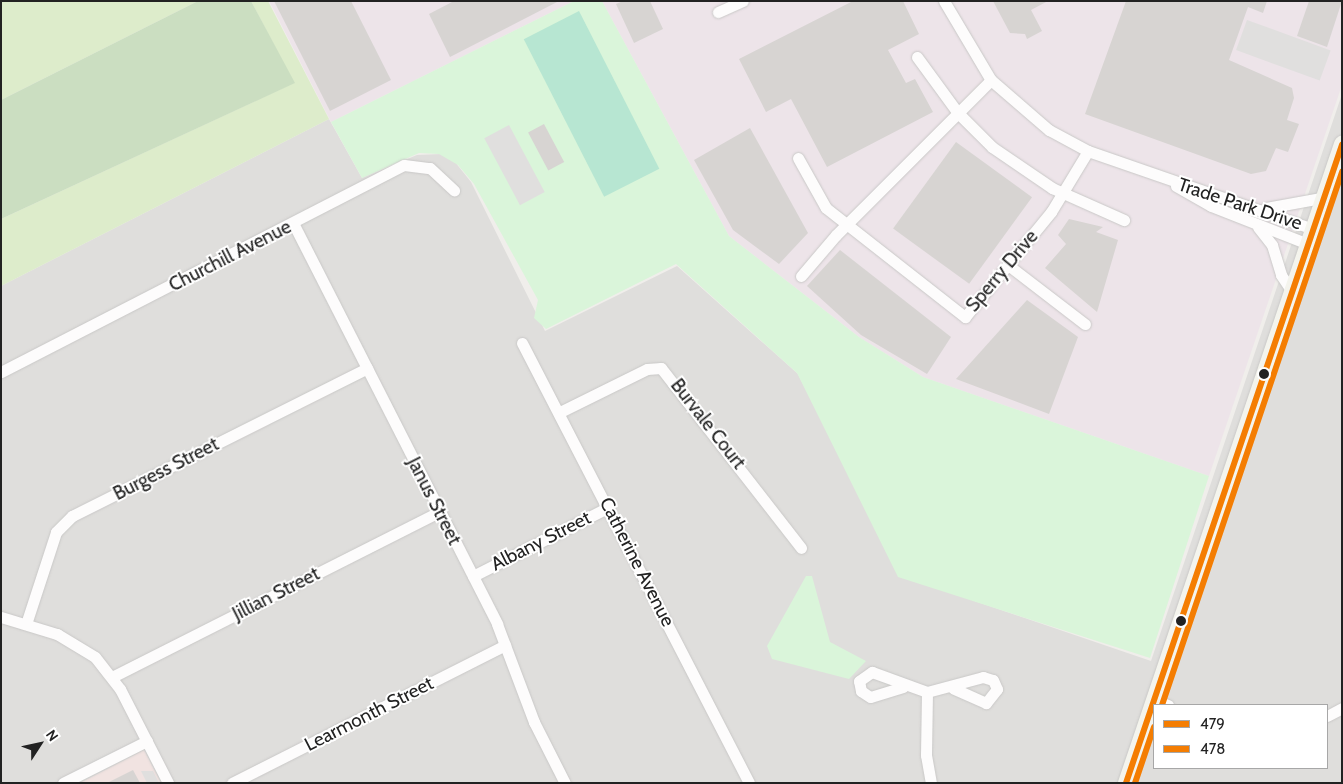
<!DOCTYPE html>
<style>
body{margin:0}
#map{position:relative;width:1343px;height:784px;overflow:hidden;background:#f0eeeb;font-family:Cabin,sans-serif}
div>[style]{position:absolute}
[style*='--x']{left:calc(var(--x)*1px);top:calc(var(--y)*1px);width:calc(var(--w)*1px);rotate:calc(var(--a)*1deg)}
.residential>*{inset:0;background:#dfdedc}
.commercial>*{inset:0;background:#f1e3e1}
.industrial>*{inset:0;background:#ede4e9}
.grass>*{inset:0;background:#ddeccb}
.forest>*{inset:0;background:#cbdec1}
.park>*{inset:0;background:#daf5da}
.pitch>*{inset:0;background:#b7e6d2;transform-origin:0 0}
.parking>*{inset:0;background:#e0dfde;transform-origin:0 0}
.building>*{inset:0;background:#d7d4d2;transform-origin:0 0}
.roads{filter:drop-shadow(0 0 1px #c9c8c7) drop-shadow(0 0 1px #c9c8c7)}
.street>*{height:11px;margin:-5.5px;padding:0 5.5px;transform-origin:5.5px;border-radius:5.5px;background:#fdfcfc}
.secondary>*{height:16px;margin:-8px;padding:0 8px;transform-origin:8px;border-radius:8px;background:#f4f4ed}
.bus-1>*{height:6px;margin:-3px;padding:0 3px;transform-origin:3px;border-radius:3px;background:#f47d02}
.bus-2>*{height:6px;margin:-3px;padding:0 3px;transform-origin:3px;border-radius:3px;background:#f47d02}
.dots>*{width:14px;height:14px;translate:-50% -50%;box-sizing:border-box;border:2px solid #fff;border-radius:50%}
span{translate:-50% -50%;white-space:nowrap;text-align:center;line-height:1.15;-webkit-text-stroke:4px #fff;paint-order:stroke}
.street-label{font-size:19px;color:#222}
.frame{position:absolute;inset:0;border:2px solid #222;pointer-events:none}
.legend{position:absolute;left:1153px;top:704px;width:175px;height:65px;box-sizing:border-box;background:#fff;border:1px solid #a7a7a7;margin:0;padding:6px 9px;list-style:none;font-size:15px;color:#222}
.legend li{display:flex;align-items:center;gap:10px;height:25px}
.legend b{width:25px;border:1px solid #a7a7a7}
.north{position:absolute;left:15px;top:719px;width:50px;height:50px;-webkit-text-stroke:4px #fff;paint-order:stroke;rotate:55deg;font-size:14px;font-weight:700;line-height:20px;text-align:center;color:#222}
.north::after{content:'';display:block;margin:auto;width:18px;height:22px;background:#222;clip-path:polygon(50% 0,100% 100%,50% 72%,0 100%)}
</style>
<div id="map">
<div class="residential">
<i style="clip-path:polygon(evenodd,1342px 94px,1342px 783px,1px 783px,1px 286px,329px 119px,362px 178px,417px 155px,442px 154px,455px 162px,471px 182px,545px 331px,677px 266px,798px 374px,901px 576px,1151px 661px,1342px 94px,1154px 705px,1327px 705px,1327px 768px,1154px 768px,1154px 705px)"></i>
</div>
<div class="commercial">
<i style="clip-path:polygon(144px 750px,161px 783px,80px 783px)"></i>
</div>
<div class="industrial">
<i style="clip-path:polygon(269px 1px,574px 1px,331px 122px)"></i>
<i style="clip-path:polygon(602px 1px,1342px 1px,1342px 85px,1209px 476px,923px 377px,859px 337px,729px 236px)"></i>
</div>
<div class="grass">
<i style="clip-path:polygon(37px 1px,198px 1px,1px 100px,1px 2px)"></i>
<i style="clip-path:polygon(251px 1px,268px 1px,329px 119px,1px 286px,1px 219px,294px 83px)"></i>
</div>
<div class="forest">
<i style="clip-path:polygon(198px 1px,251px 1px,295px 83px,1px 219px,1px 100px)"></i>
</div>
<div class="park">
<i style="clip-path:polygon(574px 1px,602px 1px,729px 236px,859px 337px,923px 377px,1209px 476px,1150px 658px,898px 577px,797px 373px,676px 264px,546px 329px,534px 318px,538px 300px,474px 184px,458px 165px,439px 154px,419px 153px,362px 178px,331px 122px)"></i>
<i style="clip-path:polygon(806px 576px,812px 576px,830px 642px,866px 661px,849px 679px,772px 659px,767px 646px)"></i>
</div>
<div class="pitch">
<i style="left:579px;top:11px;width:177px;height:62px;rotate:63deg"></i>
</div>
<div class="parking">
<i style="left:1247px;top:20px;width:89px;height:32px;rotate:20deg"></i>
<i style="left:509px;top:125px;width:76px;height:28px;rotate:62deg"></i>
<i style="clip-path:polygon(141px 771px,153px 771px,159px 783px,147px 783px)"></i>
</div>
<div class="building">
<i style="clip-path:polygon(274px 1px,351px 1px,391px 80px,330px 111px)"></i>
<i style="clip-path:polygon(454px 1px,559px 1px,450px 57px,429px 14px)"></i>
<i style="clip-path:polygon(623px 1px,650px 1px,663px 29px,634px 43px,616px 4px)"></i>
<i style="clip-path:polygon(853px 1px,903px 1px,919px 34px,888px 50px,906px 83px,915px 79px,933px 112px,827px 167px,791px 99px,766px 112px,739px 59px)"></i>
<i style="clip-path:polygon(993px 1px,1048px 1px,1031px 10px,1042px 31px,1027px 39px,1025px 34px,1010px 33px)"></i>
<i style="clip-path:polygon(1126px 1px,1267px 1px,1263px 13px,1248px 7px,1229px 60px,1292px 88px,1294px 98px,1287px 120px,1299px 124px,1288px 152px,1276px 148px,1266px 171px,1251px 174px,1085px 114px)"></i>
<i style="clip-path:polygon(1309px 1px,1342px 1px,1327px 47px,1297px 36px)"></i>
<i style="left:544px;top:124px;width:43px;height:18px;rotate:62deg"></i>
<i style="clip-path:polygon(750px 128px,808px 233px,779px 264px,733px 230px,694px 160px)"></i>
<i style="left:956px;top:142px;width:94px;height:107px;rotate:36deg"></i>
<i style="clip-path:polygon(1069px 219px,1103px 227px,1096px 232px,1118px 240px,1097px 312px,1045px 268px,1066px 244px,1058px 235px)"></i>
<i style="clip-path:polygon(840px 250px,951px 337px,927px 374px,861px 335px,807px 286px)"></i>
<i style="clip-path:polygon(1027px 300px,1078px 337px,1049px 414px,956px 379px)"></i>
<i style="clip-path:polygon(133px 770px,140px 783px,107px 783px)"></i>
</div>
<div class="roads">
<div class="street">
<i style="--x:944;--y:1;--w:92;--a:59.3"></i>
<i style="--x:991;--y:80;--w:77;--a:40.8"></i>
<i style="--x:1049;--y:130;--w:44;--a:28.3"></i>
<i style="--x:1088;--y:151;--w:238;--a:19.1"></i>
<i style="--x:718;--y:12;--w:27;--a:-24"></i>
<i style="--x:917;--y:57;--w:69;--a:53.8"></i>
<i style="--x:958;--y:113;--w:48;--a:45"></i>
<i style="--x:992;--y:147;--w:73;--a:34.3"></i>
<i style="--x:1052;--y:188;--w:79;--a:24"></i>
<i style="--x:798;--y:158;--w:57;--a:60.8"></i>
<i style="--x:826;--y:208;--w:177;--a:38.1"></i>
<i style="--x:965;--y:317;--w:136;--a:-50.7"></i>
<i style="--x:1051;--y:212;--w:71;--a:-58.8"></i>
<i style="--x:1176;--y:186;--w:40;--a:29.7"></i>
<i style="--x:1211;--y:206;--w:104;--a:21.4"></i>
<i style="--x:1266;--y:208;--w:56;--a:-10.3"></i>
<i style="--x:293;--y:223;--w:450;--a:63"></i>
<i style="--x:497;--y:624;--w:105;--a:69.3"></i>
<i style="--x:534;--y:722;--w:68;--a:63.1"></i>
<i style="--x:1258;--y:227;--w:23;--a:52"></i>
<i style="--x:1272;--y:245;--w:31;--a:73"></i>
<i style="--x:1281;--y:275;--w:18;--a:56"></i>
<i style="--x:1008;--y:265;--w:97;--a:37.5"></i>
<i style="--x:801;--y:276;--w:54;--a:-49.5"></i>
<i style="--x:836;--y:235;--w:219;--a:-45"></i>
<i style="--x:522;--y:343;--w:495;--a:62.7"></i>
<i style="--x:1;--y:372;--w:453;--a:-27.2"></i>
<i style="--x:404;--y:165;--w:26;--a:7"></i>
<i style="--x:430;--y:168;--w:33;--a:43"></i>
<i style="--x:560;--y:412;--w:97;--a:-26.3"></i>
<i style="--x:647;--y:369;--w:14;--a:-4"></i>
<i style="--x:661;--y:368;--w:228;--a:52.1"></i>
<i style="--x:473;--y:576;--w:153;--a:-26.9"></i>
<i style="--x:1;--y:617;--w:59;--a:16.9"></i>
<i style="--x:57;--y:634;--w:44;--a:31.2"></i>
<i style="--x:95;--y:657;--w:41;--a:52"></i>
<i style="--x:120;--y:689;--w:106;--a:62.9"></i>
<i style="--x:26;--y:624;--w:97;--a:-71.9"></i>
<i style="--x:56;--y:532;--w:23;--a:-45"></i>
<i style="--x:72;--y:516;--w:330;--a:-26.6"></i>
<i style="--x:112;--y:677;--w:368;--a:-26.8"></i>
<i style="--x:903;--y:687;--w:34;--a:163"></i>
<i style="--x:870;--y:697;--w:11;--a:-146"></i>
<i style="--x:861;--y:691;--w:10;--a:-101"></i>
<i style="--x:859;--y:681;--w:16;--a:-35"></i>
<i style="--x:872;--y:672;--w:59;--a:20"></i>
<i style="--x:927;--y:692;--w:58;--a:-15"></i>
<i style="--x:983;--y:677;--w:10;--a:17"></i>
<i style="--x:993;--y:680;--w:10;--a:66"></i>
<i style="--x:997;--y:689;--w:18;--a:128"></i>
<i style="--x:986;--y:703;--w:36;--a:-156"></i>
<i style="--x:927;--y:692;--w:63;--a:90.9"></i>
<i style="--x:926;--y:755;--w:28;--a:80"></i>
<i style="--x:1154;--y:700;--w:15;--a:20"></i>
<i style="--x:1327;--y:716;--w:17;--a:-28"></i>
<i style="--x:63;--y:783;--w:94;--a:-26.6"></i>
<i style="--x:232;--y:783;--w:306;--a:-26.8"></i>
</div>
<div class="secondary">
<i style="--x:1126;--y:783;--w:675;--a:-71.32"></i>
</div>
</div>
<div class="bus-1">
<i style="--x:1126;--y:783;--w:674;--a:-71.3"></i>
</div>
<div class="bus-2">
<i style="--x:1162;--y:705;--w:563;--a:-71.34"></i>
<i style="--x:1135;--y:783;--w:59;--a:-71.3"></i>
</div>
<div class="dots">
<i style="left:1264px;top:374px;background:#222"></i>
<i style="left:1181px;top:621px;background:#222"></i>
</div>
<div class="street-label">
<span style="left:1240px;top:204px;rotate:18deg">Trade Park Drive</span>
<span style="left:230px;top:256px;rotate:-27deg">Churchill Avenue</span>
<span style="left:1002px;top:271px;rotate:-50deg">Sperry Drive</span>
<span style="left:708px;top:424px;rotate:52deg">Burvale Court</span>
<span style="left:166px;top:469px;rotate:-27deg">Burgess Street</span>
<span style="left:434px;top:501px;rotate:63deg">Janus Street</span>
<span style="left:541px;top:541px;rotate:-27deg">Albany Street</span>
<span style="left:637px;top:562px;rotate:63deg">Catherine Avenue</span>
<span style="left:276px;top:594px;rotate:-27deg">Jillian Street</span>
<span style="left:369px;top:714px;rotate:-27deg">Learmonth Street</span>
</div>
<div class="frame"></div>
<ul class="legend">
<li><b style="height:6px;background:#f47d02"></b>479</li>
<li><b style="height:6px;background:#f47d02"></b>478</li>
</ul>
<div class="north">N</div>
</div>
